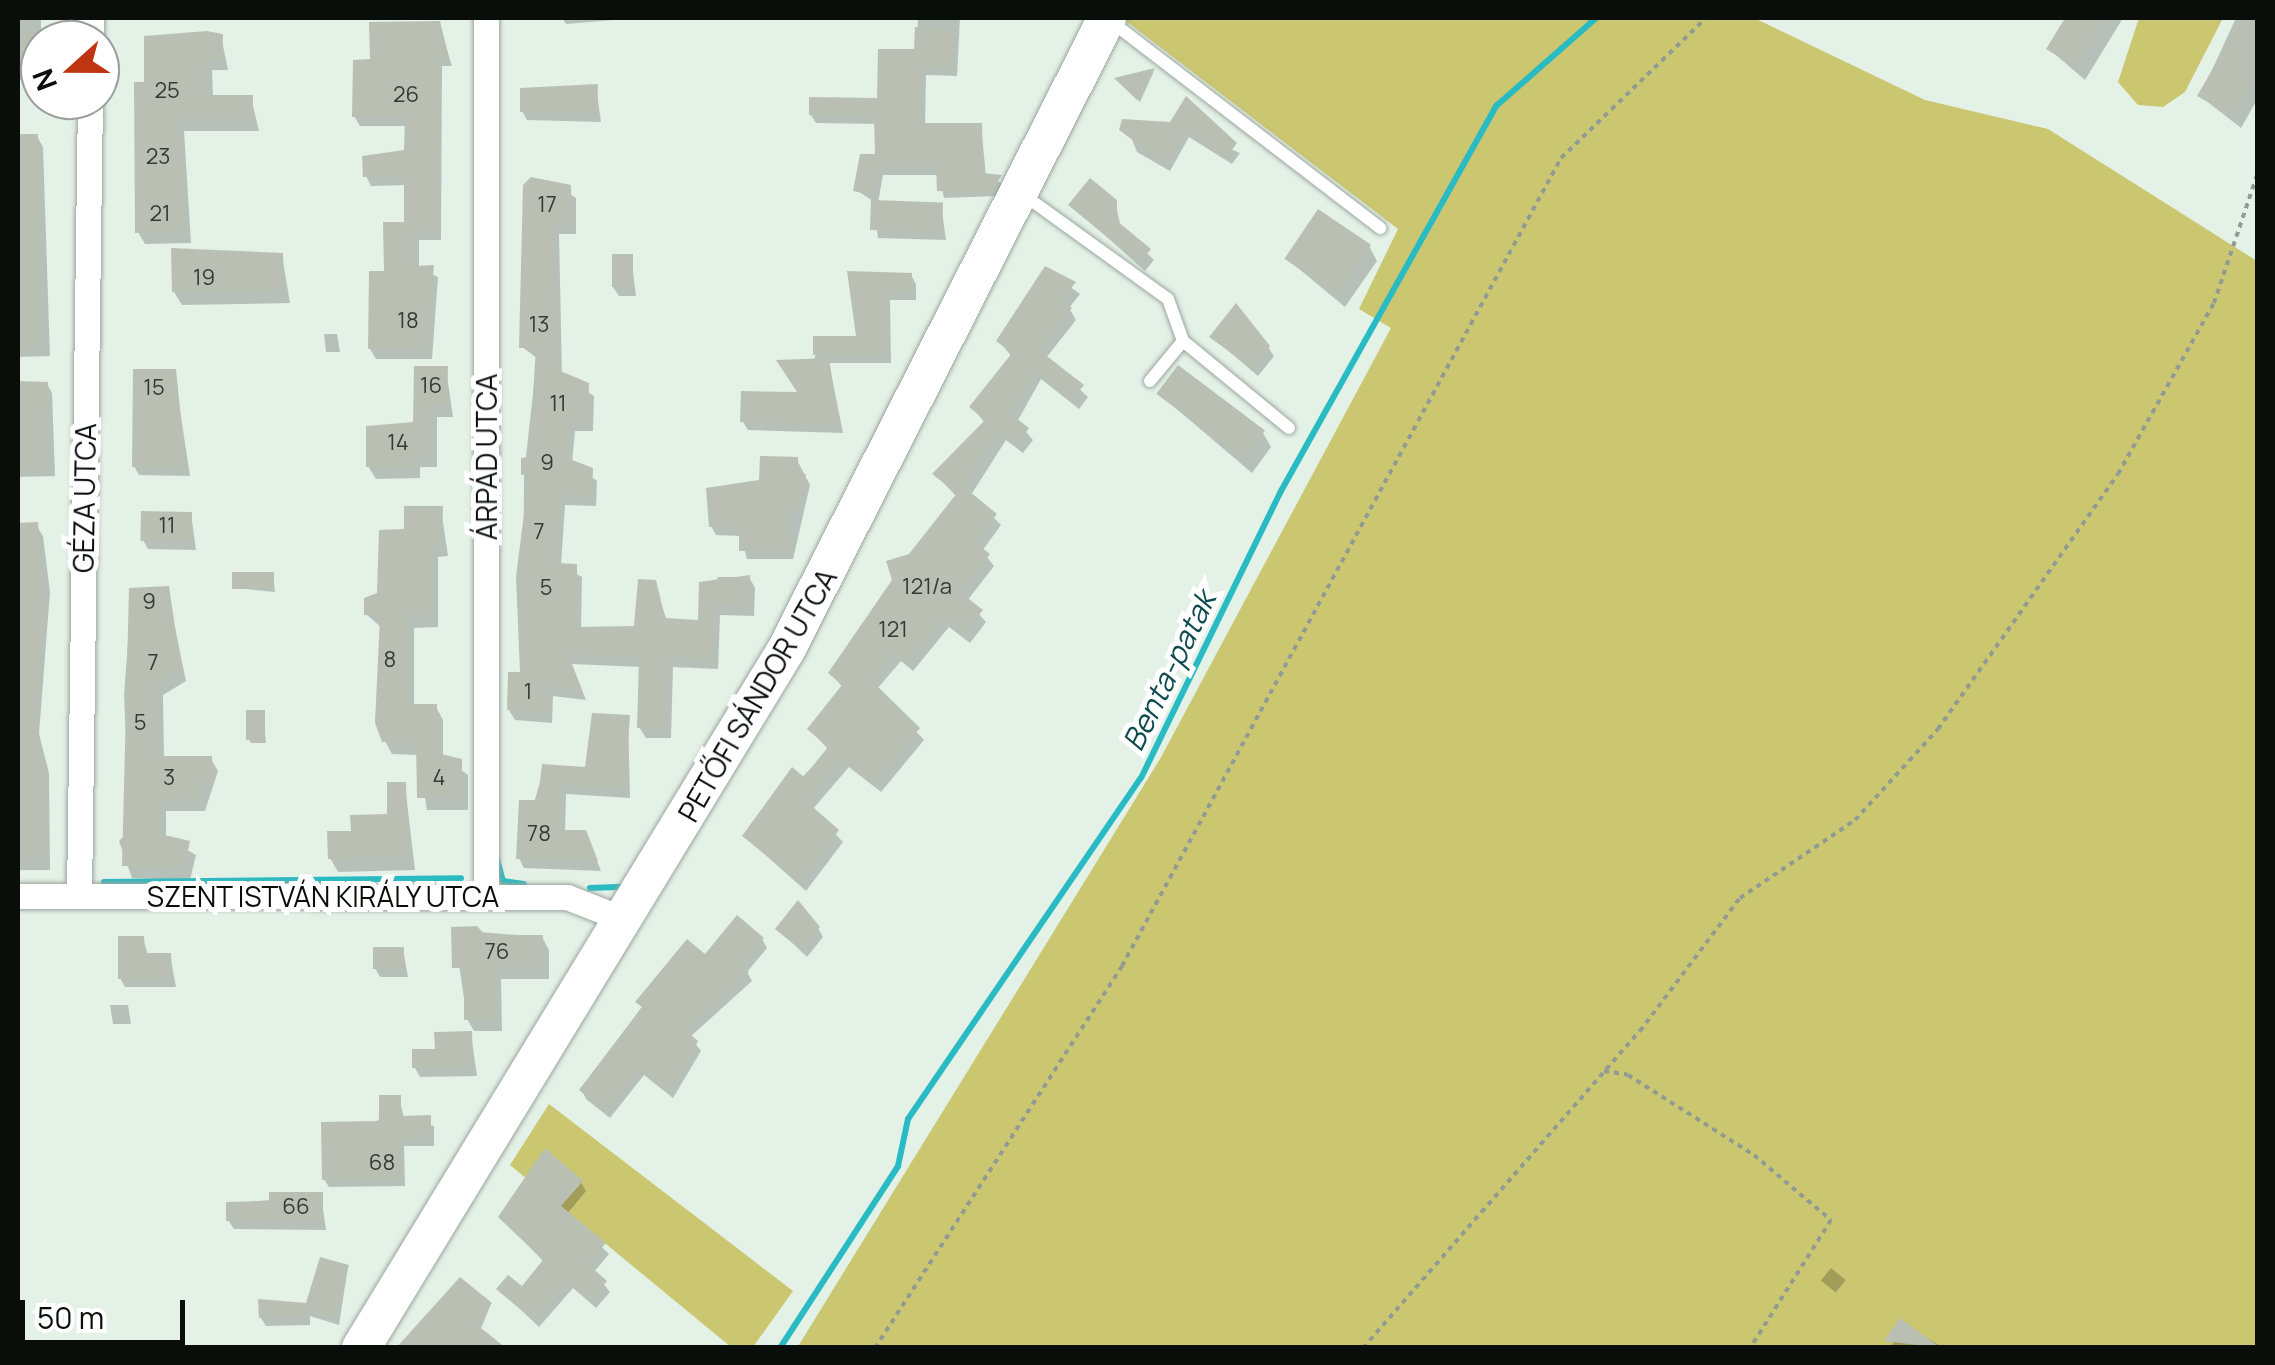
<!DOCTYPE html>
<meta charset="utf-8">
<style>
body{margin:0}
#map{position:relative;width:2275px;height:1365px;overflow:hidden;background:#e4f1e7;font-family:Manrope,sans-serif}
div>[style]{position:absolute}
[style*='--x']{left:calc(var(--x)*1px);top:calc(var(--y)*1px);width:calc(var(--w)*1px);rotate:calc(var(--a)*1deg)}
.green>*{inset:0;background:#cbc670}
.shadow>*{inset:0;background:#0003;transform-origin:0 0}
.stream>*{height:6px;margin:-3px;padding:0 3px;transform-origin:3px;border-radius:3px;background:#29bbc3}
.building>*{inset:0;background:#b9c0b3;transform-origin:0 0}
.path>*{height:4px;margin-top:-2px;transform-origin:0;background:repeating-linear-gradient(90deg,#919b94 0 5px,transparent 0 10px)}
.roads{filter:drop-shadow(0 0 2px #9ba79e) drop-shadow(0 0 2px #9ba79e)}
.lane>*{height:12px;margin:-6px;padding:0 6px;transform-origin:6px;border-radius:6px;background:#fff}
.street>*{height:25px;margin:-12.5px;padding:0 12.5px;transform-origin:12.5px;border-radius:12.5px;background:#fff}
.secondary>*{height:38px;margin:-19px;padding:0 19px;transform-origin:19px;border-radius:19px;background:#fff}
span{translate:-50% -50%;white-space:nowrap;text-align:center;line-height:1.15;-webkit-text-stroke:10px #fff;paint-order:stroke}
.number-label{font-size:22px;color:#363a35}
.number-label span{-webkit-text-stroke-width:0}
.street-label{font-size:28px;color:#0a0e0b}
.water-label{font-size:30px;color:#0f4b4e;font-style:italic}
.frame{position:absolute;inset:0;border:20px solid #0a0e0b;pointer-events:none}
.north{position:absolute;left:20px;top:20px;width:100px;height:100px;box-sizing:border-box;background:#fff;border:2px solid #9d9f9d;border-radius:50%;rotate:249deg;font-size:28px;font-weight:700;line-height:40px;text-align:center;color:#0a0e0b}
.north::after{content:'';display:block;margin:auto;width:35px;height:45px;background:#bf3511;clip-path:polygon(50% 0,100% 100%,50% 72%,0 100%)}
.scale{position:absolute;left:20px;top:1300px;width:165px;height:45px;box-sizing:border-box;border:5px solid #0a0e0b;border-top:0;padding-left:12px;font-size:30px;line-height:35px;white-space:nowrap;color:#0a0e0b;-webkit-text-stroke:8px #fff;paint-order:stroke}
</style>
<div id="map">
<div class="green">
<i style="clip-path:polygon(1122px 18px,1754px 18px,1925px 100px,2048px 129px,2257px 261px,2257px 1347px,797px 1348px,1160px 759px,1391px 328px,1359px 309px,1398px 229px)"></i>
<i style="clip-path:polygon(2139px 18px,2223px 18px,2185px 92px,2163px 107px,2138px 105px,2118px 82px)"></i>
<i style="clip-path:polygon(549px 1104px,793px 1291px,753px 1347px,731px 1347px,510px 1165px)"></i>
</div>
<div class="shadow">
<i style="left:18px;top:18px;width:23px;height:62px"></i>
<i style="clip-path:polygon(562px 18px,637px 18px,566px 24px)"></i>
<i style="clip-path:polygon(876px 18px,960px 18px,957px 76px,926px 75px,925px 126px,981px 125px,986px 176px,1005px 185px,997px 196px,944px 198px,939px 175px,883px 175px,878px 203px,941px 204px,946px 240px,878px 238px,873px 201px,856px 190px,878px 156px,877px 124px,816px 123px,811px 115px,880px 100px,916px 52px,918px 19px)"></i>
<i style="clip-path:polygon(2068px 18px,2123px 18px,2085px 80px,2049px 49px)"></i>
<i style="clip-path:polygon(2236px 18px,2258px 18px,2258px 98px,2241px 128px,2200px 96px)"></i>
<i style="clip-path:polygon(438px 24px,452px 66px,442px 66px,441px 240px,419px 240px,419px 268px,438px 277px,432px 359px,376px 359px,370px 349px,406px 224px,406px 185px,371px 186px,366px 176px,406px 152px,407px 126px,360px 126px,354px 116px,372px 62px)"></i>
<i style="clip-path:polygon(221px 36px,228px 70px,212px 70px,213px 97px,251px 97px,259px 131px,184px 131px,191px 243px,145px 244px,138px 232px,146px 84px)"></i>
<i style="clip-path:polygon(1154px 71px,1140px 102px,1117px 80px)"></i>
<i style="clip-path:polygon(596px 87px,601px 122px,527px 120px,522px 111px)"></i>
<i style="clip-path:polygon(1125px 122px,1172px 125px,1240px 153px,1232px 164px,1189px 137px,1170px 171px,1137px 152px)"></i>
<i style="clip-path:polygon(18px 136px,37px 136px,43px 147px,50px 356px,18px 357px)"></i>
<i style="clip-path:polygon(548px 180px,576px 198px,576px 234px,559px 234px,562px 375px,594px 396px,593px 431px,575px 431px,572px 463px,597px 481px,596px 506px,565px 505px,561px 566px,582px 577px,581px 629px,636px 628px,654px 582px,667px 621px,700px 623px,718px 577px,749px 577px,755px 588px,754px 616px,720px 615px,718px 669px,673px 667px,671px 738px,646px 738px,639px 727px,641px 667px,572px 664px,586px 700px,553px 696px,552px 723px,515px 720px,509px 710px,523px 675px,524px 474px,537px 358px,522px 347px,525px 187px)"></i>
<i style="clip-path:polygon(1115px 202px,1121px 228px,1154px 260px,1145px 271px,1071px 205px)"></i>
<i style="clip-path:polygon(1369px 246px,1377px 261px,1345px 307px,1287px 259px)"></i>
<i style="clip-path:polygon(282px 256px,290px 303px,182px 305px,174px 292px)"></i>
<i style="clip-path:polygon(631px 256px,636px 296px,619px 296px,613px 287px)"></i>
<i style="clip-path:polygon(1046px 269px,1080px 294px,1069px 308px,1076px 320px,1046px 358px,1088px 397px,1079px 409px,1041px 379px,1017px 422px,1033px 440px,1023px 453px,1006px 440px,971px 495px,1001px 525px,982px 551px,994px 566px,967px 601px,986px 622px,970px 643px,949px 627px,913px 671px,901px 661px,877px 689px,924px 740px,881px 792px,849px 767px,812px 810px,843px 842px,806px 891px,744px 836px,829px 750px,810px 730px,843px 688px,831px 673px,957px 497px,935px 474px,985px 423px,972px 407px,1012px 357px,999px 341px)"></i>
<i style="clip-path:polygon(849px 274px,911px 275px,916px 284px,916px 300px,890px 300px,891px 363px,829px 363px,843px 433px,748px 430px,743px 422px,801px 394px,816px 354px,859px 338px)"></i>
<i style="clip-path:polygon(324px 334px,337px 334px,340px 352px,326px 352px)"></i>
<i style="clip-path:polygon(1212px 337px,1268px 347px,1274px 356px,1258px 376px)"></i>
<i style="clip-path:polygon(446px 369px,453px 417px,437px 417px,437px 467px,420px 467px,420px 478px,376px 479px,368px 466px,416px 424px)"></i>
<i style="clip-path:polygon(174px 371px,190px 476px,139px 475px,134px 466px)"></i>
<i style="clip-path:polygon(18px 384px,47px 384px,52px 393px,55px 476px,18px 477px)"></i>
<i style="clip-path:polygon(1159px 394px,1263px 433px,1271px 447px,1252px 473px)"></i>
<i style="clip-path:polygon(797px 460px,810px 485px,793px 559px,747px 559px,741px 536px,716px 535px,711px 526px)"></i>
<i style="clip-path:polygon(441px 508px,448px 556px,438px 557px,438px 627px,414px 628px,414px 707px,436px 707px,443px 720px,443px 757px,468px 775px,468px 810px,427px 810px,418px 755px,392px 754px,385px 741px,382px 628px,367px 615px,407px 531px)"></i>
<i style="clip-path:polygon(191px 514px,196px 550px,148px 549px,143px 540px)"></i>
<i style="clip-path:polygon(18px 524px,36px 525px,43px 536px,50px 592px,39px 734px,49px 773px,50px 870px,18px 870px)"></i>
<i style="clip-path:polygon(273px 574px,275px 592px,235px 588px)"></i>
<i style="clip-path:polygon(167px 589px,186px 681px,163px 695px,164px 759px,211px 759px,218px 771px,205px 811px,166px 811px,166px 838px,196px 855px,190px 880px,132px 878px,119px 841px,130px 830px,124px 695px,132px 590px)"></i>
<i style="clip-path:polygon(263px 713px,266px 743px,251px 743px,249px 740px)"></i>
<i style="clip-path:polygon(628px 717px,630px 798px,566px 794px,565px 833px,590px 843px,601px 871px,524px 868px,519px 858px,544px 767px,587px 770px)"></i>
<i style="clip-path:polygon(405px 785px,415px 870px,338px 872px,330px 858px,390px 817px)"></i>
<i style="clip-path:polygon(818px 928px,823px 937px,807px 957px,778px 929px)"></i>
<i style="clip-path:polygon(454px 930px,542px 937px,549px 950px,549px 979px,501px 979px,502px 1031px,474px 1031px,467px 1019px)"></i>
<i style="clip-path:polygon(143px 938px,148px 955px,170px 955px,176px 987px,125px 987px,120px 978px)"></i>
<i style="clip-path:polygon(762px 939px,767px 948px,747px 972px,752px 981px,690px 1037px,701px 1051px,673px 1098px,644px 1075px,610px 1118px,586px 1099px,582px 1090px,688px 943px,705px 957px)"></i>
<i style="clip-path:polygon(403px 949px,408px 977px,380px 977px,375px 968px)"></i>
<i style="clip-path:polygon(110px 1005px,128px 1005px,131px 1024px,113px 1024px)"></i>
<i style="clip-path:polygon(471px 1034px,477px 1076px,420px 1077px,415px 1068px)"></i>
<i style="clip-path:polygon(399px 1097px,404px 1118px,434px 1126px,434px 1146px,404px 1146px,405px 1186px,329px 1187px,324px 1179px)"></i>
<i style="clip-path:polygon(581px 1182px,586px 1191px,567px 1214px,609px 1254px,594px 1272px,610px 1292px,596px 1308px,573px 1288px,539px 1327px,499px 1289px,522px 1290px,544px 1262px,501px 1217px)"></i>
<i style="clip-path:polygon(321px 1195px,326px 1230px,234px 1229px,228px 1220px,228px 1204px)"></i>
<i style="clip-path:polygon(348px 1267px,339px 1325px,310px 1316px,310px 1325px,266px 1326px,261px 1318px,308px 1306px)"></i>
<i style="left:1831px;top:1268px;width:19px;height:16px;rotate:39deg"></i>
<i style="clip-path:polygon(491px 1304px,480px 1331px,403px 1348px)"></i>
<i style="clip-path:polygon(1901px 1322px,1942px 1347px,1891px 1348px)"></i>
</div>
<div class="stream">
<i style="--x:497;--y:859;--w:23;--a:75"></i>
<i style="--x:503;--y:881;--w:21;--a:8"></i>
<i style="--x:104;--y:882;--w:357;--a:-0.6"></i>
<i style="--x:590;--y:888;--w:33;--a:-2"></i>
<i style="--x:780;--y:1348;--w:217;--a:-57"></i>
<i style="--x:898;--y:1166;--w:48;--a:-78"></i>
<i style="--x:908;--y:1119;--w:413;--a:-55.7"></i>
<i style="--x:1141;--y:778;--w:319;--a:-64"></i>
<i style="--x:1281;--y:491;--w:441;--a:-60.8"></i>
<i style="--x:1496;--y:106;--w:133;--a:-41.3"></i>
</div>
<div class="building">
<i style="clip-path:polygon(2065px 18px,2106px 18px,2076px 67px,2046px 49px)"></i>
<i style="clip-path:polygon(2242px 18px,2258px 18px,2258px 71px,2232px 115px,2197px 96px)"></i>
<i style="clip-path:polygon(440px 21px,449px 57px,438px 57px,437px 231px,415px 231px,415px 266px,434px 265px,427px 350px,368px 349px,369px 271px,384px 271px,383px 222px,404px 222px,404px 176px,363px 177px,362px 156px,404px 150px,405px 117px,352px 117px,353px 60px,370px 59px,369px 22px)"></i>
<i style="clip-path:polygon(915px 27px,955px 29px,954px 69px,923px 67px,922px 123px,982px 123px,983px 173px,1002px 175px,990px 193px,937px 191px,936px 167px,879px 167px,874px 195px,853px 191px,860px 154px,875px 154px,874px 116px,809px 115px,809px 97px,877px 98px,878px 49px,914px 49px)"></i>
<i style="clip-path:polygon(207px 31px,223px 34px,222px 59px,207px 59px,207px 95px,253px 95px,253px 119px,178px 119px,186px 231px,135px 233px,134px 82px,144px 82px,144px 36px)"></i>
<i style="left:18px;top:32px;width:18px;height:36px"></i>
<i style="clip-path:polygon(1155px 68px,1137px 100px,1114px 78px)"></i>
<i style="clip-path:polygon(598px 84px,597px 114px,520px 112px,520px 88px)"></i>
<i style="clip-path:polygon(1186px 96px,1237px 143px,1227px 157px,1183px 131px,1165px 164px,1119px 130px,1122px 119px,1170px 122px)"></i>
<i style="left:18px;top:134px;width:20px;height:214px"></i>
<i style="clip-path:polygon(531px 177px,571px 185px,572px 224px,554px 224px,558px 370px,589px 383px,588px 421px,570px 421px,567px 458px,593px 468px,592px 496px,561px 495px,556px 563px,577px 564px,577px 627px,634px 626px,638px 579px,656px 580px,665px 618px,698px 620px,699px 582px,750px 575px,750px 606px,716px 605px,713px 660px,668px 657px,667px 729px,637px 728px,639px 657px,568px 655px,582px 691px,548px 686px,547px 713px,507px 710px,508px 672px,520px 672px,516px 577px,529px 474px,521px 475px,521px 458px,529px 457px,536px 348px,519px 348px,523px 185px)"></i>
<i style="clip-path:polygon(1090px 178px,1117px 200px,1117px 221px,1151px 249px,1139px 263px,1068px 205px)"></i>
<i style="left:871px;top:200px;width:72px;height:30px;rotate:2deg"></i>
<i style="left:1318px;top:209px;width:64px;height:60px;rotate:34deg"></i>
<i style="clip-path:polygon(171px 248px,283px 253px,284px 291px,172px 292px)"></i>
<i style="left:612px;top:254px;width:21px;height:33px"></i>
<i style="clip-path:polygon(1045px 266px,1076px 282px,1062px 300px,1072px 308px,1039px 350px,1084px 385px,1072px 400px,1035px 371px,1011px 414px,1029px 428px,1016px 445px,1000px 432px,974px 465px,964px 487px,997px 514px,975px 542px,990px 554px,960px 592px,983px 610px,963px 634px,943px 618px,907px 663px,894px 653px,871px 680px,920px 728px,874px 783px,842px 758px,806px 801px,839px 830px,800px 882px,742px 836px,792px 767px,804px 777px,828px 747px,807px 729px,842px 685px,828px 673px,892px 580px,886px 561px,909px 554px,957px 493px,932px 474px,985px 420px,969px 407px,1012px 353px,996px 341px)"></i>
<i style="clip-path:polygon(847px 271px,912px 273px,912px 292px,887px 292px,887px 354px,813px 355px,813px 336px,856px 336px)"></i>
<i style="clip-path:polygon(1236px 303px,1270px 346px,1252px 368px,1209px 337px)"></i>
<i style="clip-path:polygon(829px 358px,839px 425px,740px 422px,741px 391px,797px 392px,776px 360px)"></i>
<i style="left:1178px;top:365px;width:109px;height:36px;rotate:37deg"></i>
<i style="clip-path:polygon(414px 366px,448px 366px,447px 405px,431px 405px,431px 455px,415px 455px,415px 467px,366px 467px,366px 426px,413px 422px)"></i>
<i style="clip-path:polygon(133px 369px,176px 369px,186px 468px,132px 467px)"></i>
<i style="left:18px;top:381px;width:30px;height:89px;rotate:2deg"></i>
<i style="clip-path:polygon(760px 456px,798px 457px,798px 474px,806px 474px,797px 509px,789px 508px,789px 551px,739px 551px,739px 527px,709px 527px,706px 488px,759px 480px)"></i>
<i style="clip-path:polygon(404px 506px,443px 506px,442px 544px,432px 544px,432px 615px,408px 615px,408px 695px,410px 704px,437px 704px,437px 753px,462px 759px,462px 798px,417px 798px,416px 743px,382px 742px,375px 723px,380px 616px,364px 615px,364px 598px,377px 593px,379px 530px,404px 529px)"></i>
<i style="left:141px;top:511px;width:51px;height:30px;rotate:1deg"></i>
<i style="clip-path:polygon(38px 522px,45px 619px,34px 720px,44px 759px,45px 859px,18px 859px,18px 523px)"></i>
<i style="left:232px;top:572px;width:42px;height:17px"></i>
<i style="clip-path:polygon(169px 586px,181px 668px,157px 682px,158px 756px,212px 756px,213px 782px,199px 782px,200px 799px,160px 800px,160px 834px,190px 841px,184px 868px,122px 866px,129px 588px)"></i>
<i style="left:246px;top:710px;width:19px;height:30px"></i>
<i style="clip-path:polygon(592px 713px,630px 715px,625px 789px,562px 785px,560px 830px,586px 830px,598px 861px,516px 859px,519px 800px,538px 800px,542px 764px,585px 767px)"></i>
<i style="clip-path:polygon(387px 782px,406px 782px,408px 856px,328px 859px,327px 831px,351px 831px,350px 815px,387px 814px)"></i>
<i style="clip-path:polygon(798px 900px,820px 927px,801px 950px,775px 929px)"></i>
<i style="clip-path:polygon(737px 915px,764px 938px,742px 965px,749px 972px,685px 1030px,698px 1041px,679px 1078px,668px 1092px,639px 1069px,605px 1111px,579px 1090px,642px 1007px,635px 1002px,687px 939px,705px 954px)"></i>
<i style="clip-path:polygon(477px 926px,485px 935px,543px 935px,543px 967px,495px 967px,496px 1019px,464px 1020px,464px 968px,452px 968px,451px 927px)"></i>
<i style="clip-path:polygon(118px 936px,144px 936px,145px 953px,171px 953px,172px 979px,118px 979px)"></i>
<i style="left:373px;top:947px;width:31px;height:22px"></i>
<i style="clip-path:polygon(472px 1031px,473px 1068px,412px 1068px,412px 1049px,435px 1049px,434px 1032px)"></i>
<i style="clip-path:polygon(379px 1095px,401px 1095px,401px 1116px,431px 1115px,431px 1138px,400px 1139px,402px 1178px,322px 1180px,321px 1122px,379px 1121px)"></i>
<i style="clip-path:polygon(545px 1148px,583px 1181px,561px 1206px,606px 1243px,588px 1264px,607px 1281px,590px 1301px,567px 1281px,533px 1320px,496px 1289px,508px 1275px,522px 1286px,543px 1260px,498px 1217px)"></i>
<i style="clip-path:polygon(269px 1192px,323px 1192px,323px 1222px,226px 1221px,226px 1202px,269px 1201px)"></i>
<i style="clip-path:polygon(320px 1257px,349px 1265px,334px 1318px,307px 1310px,307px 1317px,259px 1318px,258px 1299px,306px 1303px)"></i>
<i style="clip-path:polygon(460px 1277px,492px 1303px,476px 1324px,506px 1348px,396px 1348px)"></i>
<i style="clip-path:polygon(1900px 1318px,1941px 1348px,1884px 1341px)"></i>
</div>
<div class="path">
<i style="--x:1604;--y:1071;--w:24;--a:9"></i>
<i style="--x:1628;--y:1075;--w:149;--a:32.4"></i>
<i style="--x:1754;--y:1155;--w:101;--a:40.2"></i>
<i style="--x:1831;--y:1220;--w:151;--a:122.3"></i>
<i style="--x:875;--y:1348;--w:455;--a:-57.1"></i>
<i style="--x:1122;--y:966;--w:920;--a:-61.48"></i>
<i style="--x:1561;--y:158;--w:202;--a:-44"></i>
<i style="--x:1363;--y:1348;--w:421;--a:-48.9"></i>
<i style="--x:1640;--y:1031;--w:166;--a:-53.1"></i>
<i style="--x:1740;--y:898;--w:139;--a:-34.1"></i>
<i style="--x:1855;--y:820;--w:123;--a:-47.6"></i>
<i style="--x:1938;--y:729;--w:312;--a:-54.8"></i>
<i style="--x:2118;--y:474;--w:196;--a:-60.7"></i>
<i style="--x:2214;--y:303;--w:138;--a:-71.4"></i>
</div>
<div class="roads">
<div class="lane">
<i style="--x:1109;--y:20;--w:342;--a:37.5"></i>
<i style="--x:1021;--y:193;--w:181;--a:35.8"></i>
<i style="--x:1168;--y:299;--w:45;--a:70.3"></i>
<i style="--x:1183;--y:341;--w:137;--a:39.4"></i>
<i style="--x:1150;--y:381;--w:52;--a:-50.5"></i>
</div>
<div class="street">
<i style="--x:486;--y:18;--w:878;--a:90"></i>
<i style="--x:91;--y:40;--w:22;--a:-90"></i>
<i style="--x:18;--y:896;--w:549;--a:0.1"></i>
<i style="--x:567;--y:897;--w:60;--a:21.4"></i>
<i style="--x:79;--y:896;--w:796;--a:-89.21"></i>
</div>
<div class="secondary">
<i style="--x:361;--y:1348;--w:817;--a:-58.66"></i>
<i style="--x:786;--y:650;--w:709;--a:-63.07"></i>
</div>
</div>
<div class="number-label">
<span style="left:167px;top:91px">25</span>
<span style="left:406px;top:95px">26</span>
<span style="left:158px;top:157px">23</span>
<span style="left:547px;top:205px">17</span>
<span style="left:160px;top:214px">21</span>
<span style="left:204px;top:278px">19</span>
<span style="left:408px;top:321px">18</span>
<span style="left:539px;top:325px">13</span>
<span style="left:431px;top:386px">16</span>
<span style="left:154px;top:388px">15</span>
<span style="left:558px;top:404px">11</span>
<span style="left:398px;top:443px">14</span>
<span style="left:547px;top:463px">9</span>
<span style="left:167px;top:526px">11</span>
<span style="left:539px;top:532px">7</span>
<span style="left:927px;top:587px">121/a</span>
<span style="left:546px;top:588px">5</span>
<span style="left:149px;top:602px">9</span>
<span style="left:893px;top:630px">121</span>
<span style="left:390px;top:660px">8</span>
<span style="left:153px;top:663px">7</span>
<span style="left:528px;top:692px">1</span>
<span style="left:140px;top:723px">5</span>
<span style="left:169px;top:778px">3</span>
<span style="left:439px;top:778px">4</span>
<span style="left:539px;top:834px">78</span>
<span style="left:497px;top:952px">76</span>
<span style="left:382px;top:1163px">68</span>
<span style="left:296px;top:1207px">66</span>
</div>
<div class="street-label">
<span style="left:486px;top:457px;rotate:-90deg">ÁRPÁD UTCA</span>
<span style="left:84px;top:498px;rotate:-89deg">GÉZA UTCA</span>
<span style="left:757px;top:695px;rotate:-60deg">PETŐFI SÁNDOR UTCA</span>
<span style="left:323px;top:896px">SZENT ISTVÁN KIRÁLY UTCA</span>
</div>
<div class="water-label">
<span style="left:1169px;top:671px;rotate:-64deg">Benta-patak</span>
</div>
<div class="frame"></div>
<div class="north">N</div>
<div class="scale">50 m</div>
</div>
